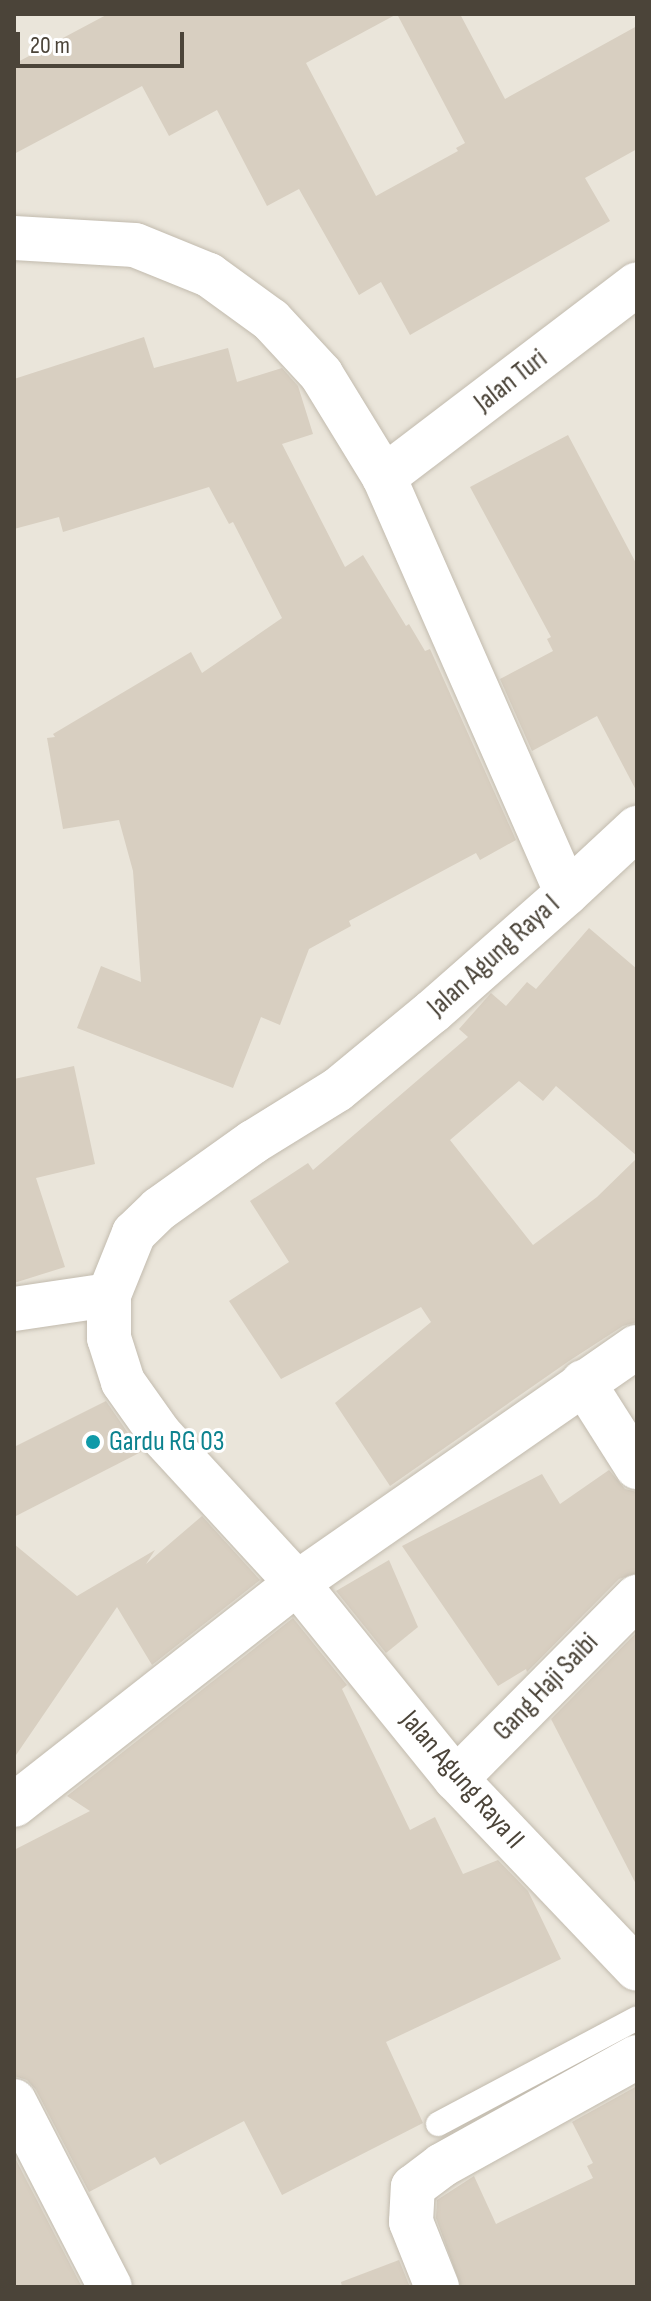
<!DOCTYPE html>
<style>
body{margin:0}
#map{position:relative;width:651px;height:2301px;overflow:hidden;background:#f6f3ec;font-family:"Sofia Sans Condensed",sans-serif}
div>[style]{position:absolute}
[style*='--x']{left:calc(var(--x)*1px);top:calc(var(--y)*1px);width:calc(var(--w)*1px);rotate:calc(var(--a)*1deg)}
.residential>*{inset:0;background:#eae5da;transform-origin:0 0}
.building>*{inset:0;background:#d8cfc1}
.roads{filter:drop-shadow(0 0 2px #c2bbae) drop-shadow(0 0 2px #c2bbae)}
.service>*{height:24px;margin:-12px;padding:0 12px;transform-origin:12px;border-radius:12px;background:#fff}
.minor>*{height:44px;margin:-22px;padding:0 22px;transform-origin:22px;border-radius:22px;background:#fff}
.tertiary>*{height:44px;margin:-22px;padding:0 22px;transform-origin:22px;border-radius:22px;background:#fff}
.dots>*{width:22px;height:22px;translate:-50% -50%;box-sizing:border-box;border:4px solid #fff;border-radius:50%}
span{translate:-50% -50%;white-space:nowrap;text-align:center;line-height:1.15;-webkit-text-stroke:6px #fff;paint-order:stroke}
.street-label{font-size:28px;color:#4b4439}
.culture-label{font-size:28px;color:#0d838f}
.left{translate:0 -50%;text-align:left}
.frame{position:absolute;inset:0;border:16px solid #4b4439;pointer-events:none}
.scale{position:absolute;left:16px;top:32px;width:168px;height:36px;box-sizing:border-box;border:4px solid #4b4439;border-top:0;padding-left:10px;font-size:24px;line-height:28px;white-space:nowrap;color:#4b4439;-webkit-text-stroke:6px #fff;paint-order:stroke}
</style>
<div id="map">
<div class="residential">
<i style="left:14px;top:14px;width:623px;height:2273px"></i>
</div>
<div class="building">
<i style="clip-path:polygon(evenodd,108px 14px,460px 14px,505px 99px,637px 26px,637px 149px,585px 178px,610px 221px,410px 335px,381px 282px,359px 295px,299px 189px,267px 206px,217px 110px,169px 136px,142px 86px,14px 154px,14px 64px,108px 14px,397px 14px,465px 143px,456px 148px,458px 151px,376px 196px,306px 63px,397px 14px)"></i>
<i style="clip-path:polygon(144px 337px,154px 368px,228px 348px,237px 382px,282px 368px,298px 386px,313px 434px,282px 444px,345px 567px,363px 555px,406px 626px,409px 624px,425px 651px,430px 649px,516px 840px,480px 860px,476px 853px,349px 921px,351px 926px,309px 949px,280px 1025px,261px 1017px,233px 1088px,77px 1028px,101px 966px,141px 982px,133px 871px,119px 820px,63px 829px,47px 738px,55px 737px,53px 734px,191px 652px,202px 673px,282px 618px,233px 522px,229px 524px,209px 487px,63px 532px,59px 517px,14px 529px,14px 379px)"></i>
<i style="clip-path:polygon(568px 435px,637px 565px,637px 792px,597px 716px,532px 751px,500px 679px,553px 651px,547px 639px,551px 637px,470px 487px)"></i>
<i style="clip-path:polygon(589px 928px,637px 969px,637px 1156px,556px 1086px,543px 1101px,519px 1081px,450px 1140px,533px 1245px,597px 1197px,637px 1158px,637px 1322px,623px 1326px,569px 1361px,390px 1486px,335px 1403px,431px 1322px,421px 1307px,281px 1379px,229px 1301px,289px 1262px,250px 1201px,308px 1163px,313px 1170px,468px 1037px,459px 1029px,491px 993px,506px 1006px,527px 982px,536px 989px)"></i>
<i style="clip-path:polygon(74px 1066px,95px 1164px,36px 1178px,65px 1267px,14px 1283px,14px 1079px)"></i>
<i style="clip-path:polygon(106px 1401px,141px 1452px,14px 1517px,14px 1447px)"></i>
<i style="clip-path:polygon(609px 1470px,625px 1489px,637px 1492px,637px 1573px,619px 1579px,527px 1672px,526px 1669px,498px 1686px,402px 1546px,542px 1474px,560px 1504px)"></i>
<i style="clip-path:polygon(202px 1516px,260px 1580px,152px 1665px,117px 1607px,14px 1758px,14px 1544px,77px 1596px,155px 1550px,146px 1564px)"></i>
<i style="clip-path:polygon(389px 1560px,418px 1627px,386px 1653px,336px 1591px)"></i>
<i style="clip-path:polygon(293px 1618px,347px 1685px,342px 1689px,410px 1830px,435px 1817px,463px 1874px,498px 1860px,528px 1891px,561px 1959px,386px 2042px,423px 2123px,282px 2195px,244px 2121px,160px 2165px,155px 2157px,89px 2192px,36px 2090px,27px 2080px,14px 2076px,14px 1850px,90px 1811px,67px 1796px)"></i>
<i style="clip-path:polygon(637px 1632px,637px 1886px,551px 1719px)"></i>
<i style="clip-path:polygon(637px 2086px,637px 2287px,461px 2287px,436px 2218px,437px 2200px,474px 2176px,496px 2224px,593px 2178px,587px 2166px,593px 2163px,572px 2122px)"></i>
<i style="clip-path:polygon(14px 2156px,82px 2287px,14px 2287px)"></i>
<i style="clip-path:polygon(399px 2260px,410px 2287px,342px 2287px,341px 2282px)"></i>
</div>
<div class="roads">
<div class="service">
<i style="--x:438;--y:2124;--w:225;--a:-28"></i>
</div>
<div class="minor">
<i style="--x:384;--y:477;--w:318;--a:-37.3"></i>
<i style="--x:567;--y:893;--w:96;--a:-42.9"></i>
<i style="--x:14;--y:1309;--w:96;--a:-8.4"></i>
<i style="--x:583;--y:1382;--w:101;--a:57.6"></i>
<i style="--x:456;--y:1779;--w:257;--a:-45.2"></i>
<i style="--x:14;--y:1805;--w:360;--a:-38.1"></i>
<i style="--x:297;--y:1583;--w:414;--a:-34.8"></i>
<i style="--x:14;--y:2101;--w:209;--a:62.7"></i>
<i style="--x:437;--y:2287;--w:70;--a:-111.8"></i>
<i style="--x:411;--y:2222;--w:35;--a:-87"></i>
<i style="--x:413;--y:2187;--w:36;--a:-37"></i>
<i style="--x:442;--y:2165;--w:223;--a:-29"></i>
</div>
<div class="tertiary">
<i style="--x:14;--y:238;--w:121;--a:3.3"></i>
<i style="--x:135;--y:245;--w:80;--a:22.1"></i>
<i style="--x:209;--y:275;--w:77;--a:36"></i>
<i style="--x:271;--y:320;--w:74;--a:47.2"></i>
<i style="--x:321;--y:374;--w:121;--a:58.5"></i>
<i style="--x:384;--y:477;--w:454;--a:66.3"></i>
<i style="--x:567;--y:893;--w:179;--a:138.6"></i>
<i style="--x:433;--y:1011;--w:124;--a:140.5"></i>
<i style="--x:337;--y:1090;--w:99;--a:148.2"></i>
<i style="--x:253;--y:1142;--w:115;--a:144.5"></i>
<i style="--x:159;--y:1209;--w:35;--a:136"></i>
<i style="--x:134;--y:1233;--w:67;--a:112"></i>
<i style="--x:109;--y:1295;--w:43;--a:90"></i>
<i style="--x:109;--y:1338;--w:46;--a:72.3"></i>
<i style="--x:123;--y:1382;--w:64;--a:54.6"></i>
<i style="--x:160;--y:1434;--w:202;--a:47.4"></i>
<i style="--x:297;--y:1583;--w:252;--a:51"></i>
<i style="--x:456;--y:1779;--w:262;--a:46.4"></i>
</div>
</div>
<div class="dots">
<i style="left:93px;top:1442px;background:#0f9aa8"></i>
</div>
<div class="street-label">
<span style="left:511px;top:381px;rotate:-38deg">Jalan Turi</span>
<span style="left:494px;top:956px;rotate:-42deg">Jalan Agung Raya I</span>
<span style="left:546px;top:1687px;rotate:-46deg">Gang Haji Saibi</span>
<span style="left:462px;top:1780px;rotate:49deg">Jalan Agung Raya II</span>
</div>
<div class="culture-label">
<span class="left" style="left:109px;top:1442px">Gardu RG 03</span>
</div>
<div class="frame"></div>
<div class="scale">20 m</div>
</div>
